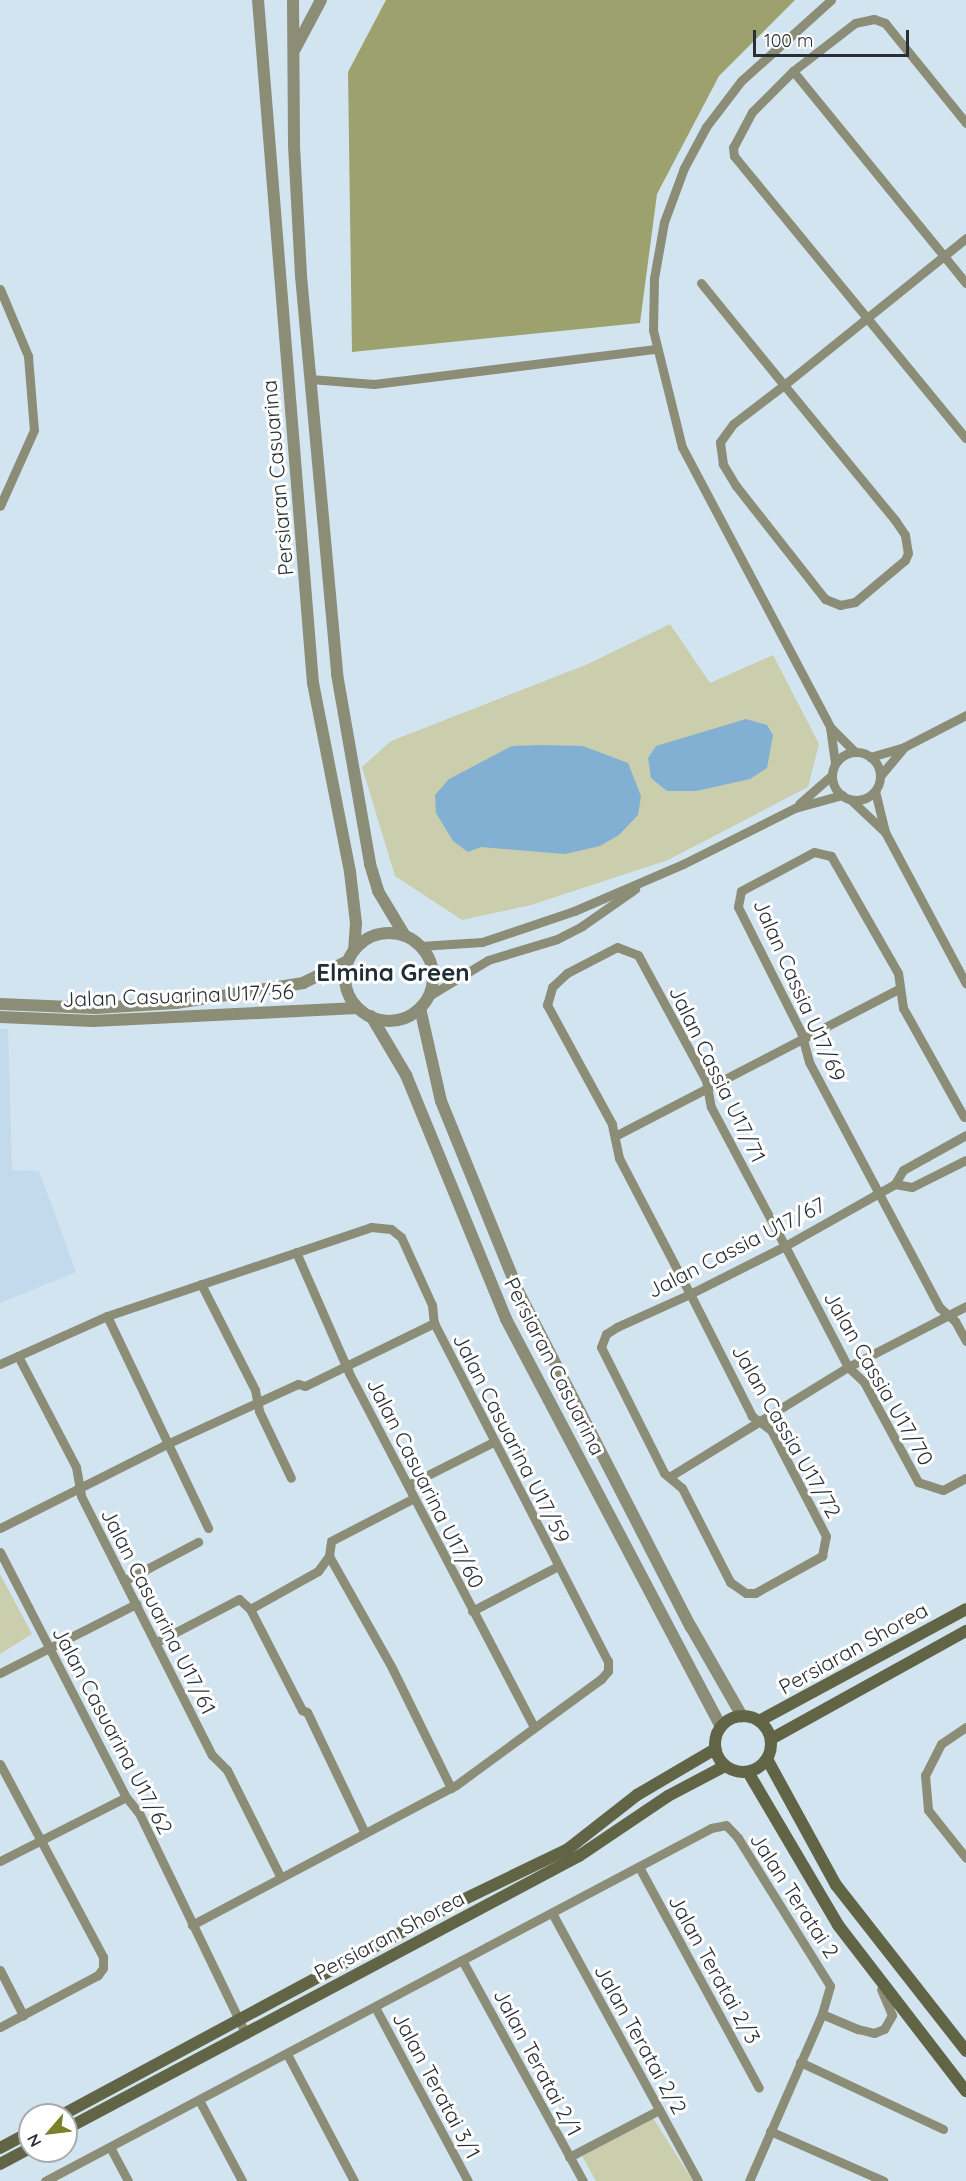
<!DOCTYPE html>
<style>
body{margin:0}
#map{position:relative;width:966px;height:2181px;overflow:hidden;background:#d3e4f1;font-family:Quicksand,sans-serif}
div>[style]{position:absolute}
[style*='--x']{left:calc(var(--x)*1px);top:calc(var(--y)*1px);width:calc(var(--w)*1px);rotate:calc(var(--a)*1deg)}
.built>*{inset:0;background:#c3daec}
.green>*{inset:0;background:#caceac}
.forest>*{inset:0;background:#9da16e}
.water>*{inset:0;background:#81b0d3}
.minor>*{height:9px;margin:-4.5px;padding:0 4.5px;transform-origin:4.5px;border-radius:4.5px;background:#8b8d77}
.minor>.ring{margin:-4.5px;padding:0;box-sizing:content-box;background:none;border:9px solid #8b8d77;border-radius:50%}
.tertiary>*{height:12px;margin:-6px;padding:0 6px;transform-origin:6px;border-radius:6px;background:#8b8d77}
.tertiary>.ring{margin:-6px;padding:0;box-sizing:content-box;background:none;border:12px solid #8b8d77;border-radius:50%}
.secondary>*{height:12px;margin:-6px;padding:0 6px;transform-origin:6px;border-radius:6px;background:#626545}
.secondary>.ring{margin:-6px;padding:0;box-sizing:content-box;background:none;border:12px solid #626545;border-radius:50%}
span{translate:-50% -50%;white-space:nowrap;text-align:center;line-height:1.15;-webkit-text-stroke:6px #fff;paint-order:stroke}
.street-label{font-size:21px;color:#292f34}
.quarter-label{font-size:24px;color:#212e38;font-weight:700}
.north{position:absolute;left:18px;top:2103px;width:60px;height:60px;box-sizing:border-box;background:#fff;border:2px solid #a9acae;border-radius:50%;rotate:242deg;font-size:16px;font-weight:700;line-height:24px;text-align:center;color:#292f34}
.north::after{content:'';display:block;margin:auto;width:21px;height:27px;background:#7b802a;clip-path:polygon(50% 0,100% 100%,50% 72%,0 100%)}
.scale{position:absolute;left:753px;top:30px;width:156px;height:27px;box-sizing:border-box;border:3px solid #292f34;border-top:0;padding-left:8px;font-size:18px;line-height:21px;white-space:nowrap;color:#292f34;-webkit-text-stroke:4px #fff;paint-order:stroke}
</style>
<div id="map">
<div class="built">
<i style="clip-path:polygon(0 1029px,8px 1029px,12px 1170px,39px 1171px,76px 1272px,0 1303px)"></i>
</div>
<div class="green">
<i style="clip-path:polygon(670px 624px,710px 683px,773px 655px,819px 744px,808px 787px,668px 860px,531px 905px,462px 920px,395px 876px,362px 767px,391px 741px,588px 664px)"></i>
<i style="clip-path:polygon(0 1574px,32px 1634px,0 1654px)"></i>
<i style="clip-path:polygon(653px 2118px,693px 2181px,596px 2181px,582px 2156px)"></i>
</div>
<div class="forest">
<i style="clip-path:polygon(386px 0,795px 0,719px 76px,657px 194px,640px 323px,352px 352px,348px 72px)"></i>
</div>
<div class="water">
<i style="clip-path:polygon(746px 719px,767px 725px,773px 735px,767px 768px,750px 779px,696px 791px,667px 791px,651px 778px,648px 758px,656px 746px)"></i>
<i style="clip-path:polygon(542px 745px,583px 746px,628px 763px,641px 796px,638px 815px,619px 835px,600px 846px,565px 854px,481px 847px,468px 852px,453px 841px,436px 813px,435px 795px,449px 779px,512px 746px)"></i>
</div>
<div class="minor">
<i style="--x:831;--y:0;--w:121;--a:138"></i>
<i style="--x:741;--y:81;--w:58;--a:127.3"></i>
<i style="--x:706;--y:127;--w:47;--a:118.2"></i>
<i style="--x:684;--y:168;--w:58;--a:110.3"></i>
<i style="--x:664;--y:222;--w:57;--a:100.1"></i>
<i style="--x:654;--y:278;--w:52;--a:91.1"></i>
<i style="--x:653;--y:330;--w:121;--a:76.1"></i>
<i style="--x:682;--y:447;--w:317;--a:62.1"></i>
<i style="--x:830;--y:727;--w:35;--a:45"></i>
<i style="--x:793;--y:71;--w:274;--a:50.8"></i>
<i style="--x:966;--y:123;--w:129;--a:-129"></i>
<i style="--x:885;--y:23;--w:12;--a:-160"></i>
<i style="--x:874;--y:19;--w:19;--a:168"></i>
<i style="--x:855;--y:23;--w:78;--a:142.3"></i>
<i style="--x:793;--y:71;--w:58;--a:135"></i>
<i style="--x:752;--y:112;--w:40;--a:118"></i>
<i style="--x:733;--y:147;--w:9;--a:84"></i>
<i style="--x:734;--y:156;--w:365;--a:50.6"></i>
<i style="--x:701;--y:283;--w:132;--a:50.9"></i>
<i style="--x:784;--y:385;--w:175;--a:50.6"></i>
<i style="--x:895;--y:520;--w:18;--a:56"></i>
<i style="--x:905;--y:535;--w:18;--a:81"></i>
<i style="--x:908;--y:553;--w:8;--a:113"></i>
<i style="--x:905;--y:560;--w:65;--a:140"></i>
<i style="--x:855;--y:602;--w:15;--a:169"></i>
<i style="--x:840;--y:605;--w:16;--a:-158"></i>
<i style="--x:825;--y:599;--w:144;--a:-128.2"></i>
<i style="--x:736;--y:486;--w:26;--a:-121"></i>
<i style="--x:723;--y:464;--w:22;--a:-98"></i>
<i style="--x:720;--y:442;--w:22;--a:-54"></i>
<i style="--x:733;--y:424;--w:64;--a:-37.4"></i>
<i style="--x:784;--y:385;--w:234;--a:-38.9"></i>
<i style="--x:0;--y:289;--w:73;--a:67.3"></i>
<i style="--x:28;--y:356;--w:74;--a:85.4"></i>
<i style="--x:34;--y:430;--w:83;--a:114.1"></i>
<i style="--x:310;--y:379;--w:64;--a:4.5"></i>
<i style="--x:374;--y:384;--w:284;--a:-7.1"></i>
<i style="--x:830;--y:727;--w:36;--a:82"></i>
<i class="ring" style="left:832px;top:752px;width:39px;height:39px"></i>
<i style="--x:870;--y:757;--w:35;--a:-16"></i>
<i style="--x:904;--y:747;--w:70;--a:-27.3"></i>
<i style="--x:880;--y:776;--w:38;--a:-50"></i>
<i style="--x:875;--y:791;--w:42;--a:76.3"></i>
<i style="--x:885;--y:832;--w:172;--a:61.9"></i>
<i style="--x:851;--y:800;--w:47;--a:43.3"></i>
<i style="--x:799;--y:804;--w:44;--a:-41.3"></i>
<i style="--x:420;--y:946;--w:62;--a:-3.7"></i>
<i style="--x:482;--y:942;--w:97;--a:-18.6"></i>
<i style="--x:574;--y:911;--w:119;--a:-23.3"></i>
<i style="--x:683;--y:864;--w:125;--a:-26.6"></i>
<i style="--x:795;--y:808;--w:49;--a:-15.5"></i>
<i style="--x:429;--y:996;--w:69;--a:-31.4"></i>
<i style="--x:488;--y:960;--w:72;--a:-16.9"></i>
<i style="--x:557;--y:939;--w:28;--a:-27"></i>
<i style="--x:582;--y:926;--w:65;--a:-34.9"></i>
<i style="--x:964;--y:1117;--w:125;--a:-119.2"></i>
<i style="--x:903;--y:1008;--w:35;--a:-98"></i>
<i style="--x:898;--y:973;--w:135;--a:-119.8"></i>
<i style="--x:831;--y:856;--w:17;--a:-167"></i>
<i style="--x:814;--y:852;--w:83;--a:151.9"></i>
<i style="--x:741;--y:891;--w:16;--a:101"></i>
<i style="--x:738;--y:907;--w:140;--a:63.3"></i>
<i style="--x:801;--y:1032;--w:31;--a:75"></i>
<i style="--x:809;--y:1062;--w:277;--a:62"></i>
<i style="--x:939;--y:1307;--w:21;--a:41"></i>
<i style="--x:955;--y:1321;--w:23;--a:61"></i>
<i style="--x:966;--y:1135;--w:72;--a:150.9"></i>
<i style="--x:903;--y:1170;--w:16;--a:120"></i>
<i style="--x:895;--y:1184;--w:126;--a:150.6"></i>
<i style="--x:785;--y:1246;--w:106;--a:153.2"></i>
<i style="--x:690;--y:1294;--w:80;--a:155.7"></i>
<i style="--x:617;--y:1327;--w:13;--a:148"></i>
<i style="--x:606;--y:1334;--w:14;--a:111"></i>
<i style="--x:601;--y:1347;--w:141;--a:63.4"></i>
<i style="--x:664;--y:1473;--w:23;--a:40"></i>
<i style="--x:682;--y:1488;--w:106;--a:62.9"></i>
<i style="--x:730;--y:1582;--w:19;--a:35"></i>
<i style="--x:746;--y:1593;--w:9;--a:0"></i>
<i style="--x:755;--y:1593;--w:77;--a:-28.9"></i>
<i style="--x:822;--y:1556;--w:20;--a:-79"></i>
<i style="--x:826;--y:1536;--w:119;--a:-117.4"></i>
<i style="--x:771;--y:1430;--w:24;--a:-144"></i>
<i style="--x:752;--y:1416;--w:137;--a:-116.9"></i>
<i style="--x:690;--y:1294;--w:153;--a:-117.6"></i>
<i style="--x:619;--y:1158;--w:35;--a:-102"></i>
<i style="--x:612;--y:1124;--w:136;--a:-118.6"></i>
<i style="--x:547;--y:1005;--w:19;--a:-74"></i>
<i style="--x:552;--y:987;--w:21;--a:-43"></i>
<i style="--x:567;--y:973;--w:56;--a:-27.5"></i>
<i style="--x:617;--y:947;--w:22;--a:21"></i>
<i style="--x:638;--y:955;--w:142;--a:61.5"></i>
<i style="--x:706;--y:1080;--w:27;--a:80"></i>
<i style="--x:711;--y:1107;--w:157;--a:62"></i>
<i style="--x:785;--y:1246;--w:136;--a:62.5"></i>
<i style="--x:848;--y:1367;--w:22;--a:43"></i>
<i style="--x:864;--y:1382;--w:114;--a:61.6"></i>
<i style="--x:918;--y:1482;--w:26;--a:18"></i>
<i style="--x:943;--y:1490;--w:26;--a:-28"></i>
<i style="--x:615;--y:1136;--w:321;--a:-27.4"></i>
<i style="--x:895;--y:1184;--w:17;--a:10"></i>
<i style="--x:912;--y:1187;--w:60;--a:-26.6"></i>
<i style="--x:296;--y:1252;--w:132;--a:66.3"></i>
<i style="--x:349;--y:1373;--w:399;--a:62.4"></i>
<i style="--x:201;--y:1284;--w:119;--a:63"></i>
<i style="--x:255;--y:1390;--w:21;--a:79"></i>
<i style="--x:259;--y:1411;--w:74;--a:64.5"></i>
<i style="--x:107;--y:1316;--w:235;--a:64.5"></i>
<i style="--x:18;--y:1356;--w:125;--a:62.4"></i>
<i style="--x:76;--y:1467;--w:29;--a:80"></i>
<i style="--x:81;--y:1496;--w:290;--a:63.2"></i>
<i style="--x:212;--y:1755;--w:21;--a:45"></i>
<i style="--x:227;--y:1770;--w:119;--a:63.4"></i>
<i style="--x:0;--y:1364;--w:117;--a:-24.2"></i>
<i style="--x:107;--y:1316;--w:279;--a:-18.6"></i>
<i style="--x:371;--y:1227;--w:20;--a:6"></i>
<i style="--x:391;--y:1229;--w:13;--a:39"></i>
<i style="--x:401;--y:1237;--w:75;--a:65.5"></i>
<i style="--x:432;--y:1305;--w:18;--a:84"></i>
<i style="--x:434;--y:1323;--w:380;--a:62.8"></i>
<i style="--x:608;--y:1661;--w:10;--a:90"></i>
<i style="--x:608;--y:1671;--w:11;--a:131"></i>
<i style="--x:601;--y:1679;--w:180;--a:143.8"></i>
<i style="--x:456;--y:1785;--w:299;--a:152.1"></i>
<i style="--x:669;--y:1477;--w:210;--a:-31.6"></i>
<i style="--x:848;--y:1367;--w:133;--a:-27.3"></i>
<i style="--x:408;--y:1485;--w:95;--a:-26.8"></i>
<i style="--x:0;--y:1528;--w:189;--a:-26.7"></i>
<i style="--x:169;--y:1443;--w:142;--a:-24.6"></i>
<i style="--x:298;--y:1384;--w:7;--a:16"></i>
<i style="--x:305;--y:1386;--w:144;--a:-26"></i>
<i style="--x:0;--y:1552;--w:276;--a:62.8"></i>
<i style="--x:126;--y:1797;--w:21;--a:51"></i>
<i style="--x:139;--y:1813;--w:246;--a:64.2"></i>
<i style="--x:329;--y:1556;--w:129;--a:60.6"></i>
<i style="--x:392;--y:1668;--w:134;--a:63.8"></i>
<i style="--x:124;--y:1581;--w:84;--a:-27.8"></i>
<i style="--x:250;--y:1609;--w:114;--a:62.8"></i>
<i style="--x:302;--y:1710;--w:5;--a:22"></i>
<i style="--x:307;--y:1712;--w:134;--a:64.4"></i>
<i style="--x:472;--y:1611;--w:95;--a:-27.6"></i>
<i style="--x:155;--y:1643;--w:95;--a:-27.6"></i>
<i style="--x:239;--y:1599;--w:15;--a:42"></i>
<i style="--x:250;--y:1609;--w:78;--a:-29.2"></i>
<i style="--x:318;--y:1571;--w:19;--a:-54"></i>
<i style="--x:329;--y:1556;--w:15;--a:-82"></i>
<i style="--x:331;--y:1541;--w:93;--a:-27.4"></i>
<i style="--x:0;--y:1673;--w:153;--a:-26.9"></i>
<i style="--x:966;--y:1727;--w:30;--a:146"></i>
<i style="--x:941;--y:1744;--w:35;--a:117"></i>
<i style="--x:925;--y:1775;--w:35;--a:85"></i>
<i style="--x:928;--y:1810;--w:61;--a:51.6"></i>
<i style="--x:0;--y:1764;--w:219;--a:61.9"></i>
<i style="--x:103;--y:1957;--w:11;--a:90"></i>
<i style="--x:103;--y:1968;--w:9;--a:126"></i>
<i style="--x:98;--y:1975;--w:111;--a:152"></i>
<i style="--x:0;--y:1861;--w:141;--a:-26.9"></i>
<i style="--x:639;--y:1867;--w:251;--a:61.5"></i>
<i style="--x:552;--y:1913;--w:305;--a:61.4"></i>
<i style="--x:462;--y:1960;--w:252;--a:61.3"></i>
<i style="--x:0;--y:1970;--w:51;--a:62.9"></i>
<i style="--x:375;--y:2007;--w:197;--a:61.9"></i>
<i style="--x:822;--y:2014;--w:39;--a:23"></i>
<i style="--x:858;--y:2029;--w:16;--a:14"></i>
<i style="--x:874;--y:2033;--w:11;--a:-22"></i>
<i style="--x:884;--y:2029;--w:16;--a:-60"></i>
<i style="--x:892;--y:2015;--w:28;--a:-113"></i>
<i style="--x:287;--y:2054;--w:144;--a:62.2"></i>
<i style="--x:800;--y:2062;--w:158;--a:25.1"></i>
<i style="--x:199;--y:2100;--w:92;--a:62"></i>
<i style="--x:770;--y:2131;--w:124;--a:23.7"></i>
<i style="--x:110;--y:2147;--w:38;--a:62"></i>
<i style="--x:569;--y:2157;--w:102;--a:-27.6"></i>
<i style="--x:45;--y:2181;--w:754;--a:-27.92"></i>
<i style="--x:711;--y:1828;--w:15;--a:-11"></i>
<i style="--x:726;--y:1825;--w:18;--a:47"></i>
<i style="--x:738;--y:1838;--w:174;--a:58.1"></i>
<i style="--x:830;--y:1986;--w:29;--a:106"></i>
<i style="--x:822;--y:2014;--w:182;--a:113.6"></i>
</div>
<div class="tertiary">
<i style="--x:258;--y:0;--w:685;--a:85.4"></i>
<i style="--x:313;--y:683;--w:193;--a:78.9"></i>
<i style="--x:350;--y:872;--w:51;--a:83.3"></i>
<i style="--x:356;--y:923;--w:27;--a:94"></i>
<i style="--x:293;--y:0;--w:146;--a:89.6"></i>
<i style="--x:294;--y:146;--w:130;--a:86.9"></i>
<i style="--x:301;--y:276;--w:400;--a:84.8"></i>
<i style="--x:337;--y:674;--w:193;--a:80.1"></i>
<i style="--x:370;--y:864;--w:28;--a:73"></i>
<i style="--x:378;--y:891;--w:52;--a:59"></i>
<i style="--x:295;--y:49;--w:55;--a:-62"></i>
<i class="ring" style="left:345px;top:933px;width:76px;height:76px"></i>
<i style="--x:0;--y:1004;--w:95;--a:2.4"></i>
<i style="--x:95;--y:1008;--w:81;--a:-3.5"></i>
<i style="--x:176;--y:1003;--w:129;--a:-8.9"></i>
<i style="--x:303;--y:983;--w:50;--a:-26.1"></i>
<i style="--x:420;--y:1008;--w:95;--a:77.3"></i>
<i style="--x:441;--y:1101;--w:205;--a:67.9"></i>
<i style="--x:518;--y:1291;--w:378;--a:62.8"></i>
<i style="--x:691;--y:1627;--w:103;--a:60.2"></i>
<i style="--x:371;--y:1016;--w:69;--a:59.3"></i>
<i style="--x:406;--y:1075;--w:264;--a:67.7"></i>
<i style="--x:506;--y:1319;--w:460;--a:62.2"></i>
<i style="--x:0;--y:1017;--w:93;--a:2.5"></i>
<i style="--x:93;--y:1021;--w:265;--a:-2.8"></i>
</div>
<div class="secondary">
<i class="ring" style="left:715px;top:1716px;width:44px;height:44px"></i>
<i style="--x:759;--y:1721;--w:235;--a:-28.4"></i>
<i style="--x:771;--y:1739;--w:223;--a:-29"></i>
<i style="--x:767;--y:1759;--w:144;--a:61.3"></i>
<i style="--x:836;--y:1885;--w:211;--a:51.9"></i>
<i style="--x:748;--y:1772;--w:178;--a:59.5"></i>
<i style="--x:838;--y:1925;--w:210;--a:52.4"></i>
<i style="--x:62;--y:2115;--w:436;--a:-28.3"></i>
<i style="--x:446;--y:1908;--w:136;--a:-25.8"></i>
<i style="--x:568;--y:1849;--w:88;--a:-38"></i>
<i style="--x:637;--y:1795;--w:91;--a:-30.5"></i>
<i style="--x:66;--y:2129;--w:581;--a:-28.02"></i>
<i style="--x:579;--y:1856;--w:107;--a:-34"></i>
<i style="--x:668;--y:1796;--w:64;--a:-27.8"></i>
<i style="--x:0;--y:2148;--w:34;--a:-28"></i>
<i style="--x:0;--y:2164;--w:34;--a:-28"></i>
</div>
<div class="street-label">
<span style="left:277px;top:478px;rotate:-95deg">Persiaran Casuarina</span>
<span style="left:800px;top:990px;rotate:66deg">Jalan Cassia U17/69</span>
<span style="left:178px;top:995px;rotate:-2deg">Jalan Casuarina U17/56</span>
<span style="left:718px;top:1074px;rotate:64deg">Jalan Cassia U17/71</span>
<span style="left:736px;top:1247px;rotate:-27deg">Jalan Cassia U17/67</span>
<span style="left:555px;top:1366px;rotate:63deg">Persiaran Casuarina</span>
<span style="left:879px;top:1378px;rotate:60deg">Jalan Cassia U17/70</span>
<span style="left:787px;top:1431px;rotate:60deg">Jalan Cassia U17/72</span>
<span style="left:512px;top:1438px;rotate:63deg">Jalan Casuarina U17/59</span>
<span style="left:426px;top:1483px;rotate:63deg">Jalan Casuarina U17/60</span>
<span style="left:159px;top:1611px;rotate:63deg">Jalan Casuarina U17/61</span>
<span style="left:853px;top:1648px;rotate:-29deg">Persiaran Shorea</span>
<span style="left:113px;top:1730px;rotate:62deg">Jalan Casuarina U17/62</span>
<span style="left:795px;top:1895px;rotate:57deg">Jalan Teratai 2</span>
<span style="left:389px;top:1935px;rotate:-28deg">Persiaran Shorea</span>
<span style="left:715px;top:1969px;rotate:61deg">Jalan Teratai 2/3</span>
<span style="left:641px;top:2039px;rotate:61deg">Jalan Teratai 2/2</span>
<span style="left:538px;top:2062px;rotate:62deg">Jalan Teratai 2/1</span>
<span style="left:437px;top:2085px;rotate:62deg">Jalan Teratai 3/1</span>
</div>
<div class="quarter-label">
<span style="left:393px;top:973px">Elmina Green</span>
</div>
<div class="north">N</div>
<div class="scale">100 m</div>
</div>
